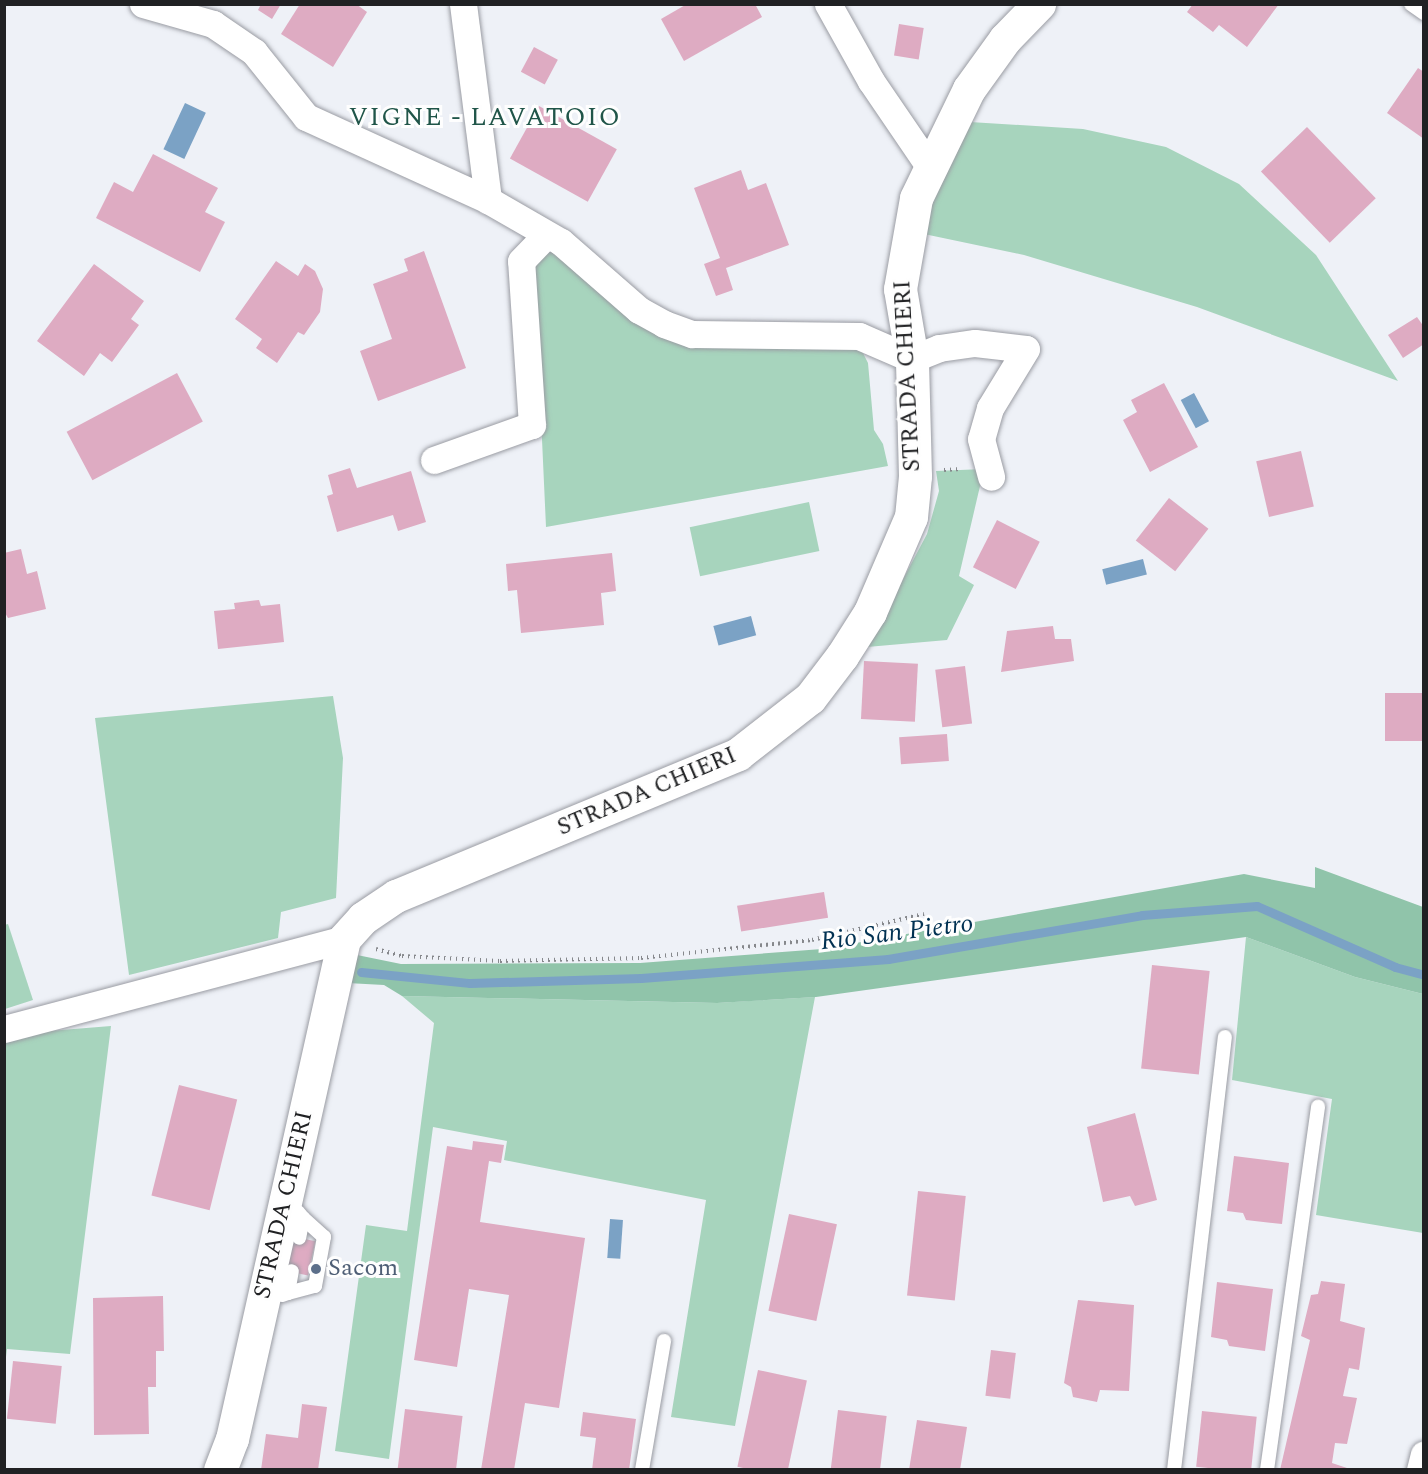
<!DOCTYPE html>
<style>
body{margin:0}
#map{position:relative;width:1428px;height:1474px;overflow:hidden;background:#eef1f7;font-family:Spectral,serif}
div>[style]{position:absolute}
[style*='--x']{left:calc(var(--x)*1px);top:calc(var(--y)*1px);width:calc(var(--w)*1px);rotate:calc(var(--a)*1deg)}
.green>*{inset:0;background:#a7d4bd;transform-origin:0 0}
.forest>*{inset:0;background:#90c4aa}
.water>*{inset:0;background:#7ba2c5;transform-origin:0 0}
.stream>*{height:9px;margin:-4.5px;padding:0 4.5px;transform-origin:4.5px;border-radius:4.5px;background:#7ba2c5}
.building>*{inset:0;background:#deabc2;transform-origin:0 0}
.path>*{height:4px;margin-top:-2px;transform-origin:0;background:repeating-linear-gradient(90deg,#86888c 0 1.5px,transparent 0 6px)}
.roads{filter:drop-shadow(0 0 2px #9a9ca3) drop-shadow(0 0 2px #9a9ca3)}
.service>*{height:14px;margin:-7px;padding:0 7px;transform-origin:7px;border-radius:7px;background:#fff}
.minor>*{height:27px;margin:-13.5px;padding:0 13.5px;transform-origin:13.5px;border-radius:13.5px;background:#fff}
.secondary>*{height:33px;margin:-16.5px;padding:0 16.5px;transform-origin:16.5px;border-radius:16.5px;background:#fff}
.dots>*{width:16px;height:16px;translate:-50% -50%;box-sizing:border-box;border:3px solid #fefefe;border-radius:50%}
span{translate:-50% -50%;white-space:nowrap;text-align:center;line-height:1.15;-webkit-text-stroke:6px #fefefe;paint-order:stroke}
.street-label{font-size:24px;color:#202123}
.service-label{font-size:24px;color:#4e5e75}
.left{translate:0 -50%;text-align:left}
.neighbourhood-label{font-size:26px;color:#205549;letter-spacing:1.5px}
.water-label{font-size:26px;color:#013152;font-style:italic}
.frame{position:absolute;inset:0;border:6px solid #202123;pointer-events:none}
</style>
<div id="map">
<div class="green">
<i style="clip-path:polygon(970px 122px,1083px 129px,1166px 147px,1239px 184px,1316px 255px,1398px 381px,1197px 307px,1024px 255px,924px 234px,940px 178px)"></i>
<i style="clip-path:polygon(550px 251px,641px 322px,861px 349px,868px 363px,874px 430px,883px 444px,888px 466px,546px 527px,534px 264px)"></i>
<i style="clip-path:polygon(984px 469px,959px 576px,974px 585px,947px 640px,867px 647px,927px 534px,939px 491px,936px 471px)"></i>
<i style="left:809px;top:502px;width:50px;height:122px;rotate:78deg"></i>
<i style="clip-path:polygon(333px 696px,343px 758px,336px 898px,281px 912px,278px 938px,129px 975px,95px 718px)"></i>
<i style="clip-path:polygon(8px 924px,33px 1000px,5px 1009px,4px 925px)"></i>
<i style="clip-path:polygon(1246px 937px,1355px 977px,1423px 994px,1423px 1233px,1316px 1215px,1332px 1099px,1232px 1080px)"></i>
<i style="clip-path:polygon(402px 996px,717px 1003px,815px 997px,735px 1426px,671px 1417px,706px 1200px,504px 1160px,507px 1141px,433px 1127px,389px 1459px,335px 1451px,366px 1225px,407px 1231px,434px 1023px)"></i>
<i style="clip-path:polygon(111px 1026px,70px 1354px,7px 1349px,5px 1365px,5px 1042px,49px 1031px)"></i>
</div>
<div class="forest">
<i style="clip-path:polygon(1315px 867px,1423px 907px,1423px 994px,1355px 977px,1246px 937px,816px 997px,717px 1003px,402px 996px,384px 985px,347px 983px,357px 955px,401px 964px,640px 963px,822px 949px,1244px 874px,1315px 888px)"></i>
</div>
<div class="water">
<i style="left:185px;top:103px;width:23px;height:51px;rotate:25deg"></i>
<i style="left:1194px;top:393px;width:32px;height:15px;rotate:62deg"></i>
<i style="left:1143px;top:559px;width:16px;height:42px;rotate:76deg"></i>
<i style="left:751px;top:616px;width:20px;height:39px;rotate:75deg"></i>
<i style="left:610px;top:1219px;width:13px;height:39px;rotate:4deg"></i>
</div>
<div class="stream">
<i style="--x:361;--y:972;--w:110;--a:5.8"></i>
<i style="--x:470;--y:983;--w:171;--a:-1.7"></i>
<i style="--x:641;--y:978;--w:248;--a:-4.4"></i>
<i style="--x:888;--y:959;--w:258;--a:-9.8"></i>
<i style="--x:1142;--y:915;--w:115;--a:-4.5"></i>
<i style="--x:1257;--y:906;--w:151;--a:23.8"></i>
<i style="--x:1395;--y:967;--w:30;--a:15"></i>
</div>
<div class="building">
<i style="clip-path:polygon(261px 4px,281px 4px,272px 19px,258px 10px)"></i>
<i style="clip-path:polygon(300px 4px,356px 4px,367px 12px,333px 67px,281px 34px)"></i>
<i style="clip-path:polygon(687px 4px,755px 4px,762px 17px,684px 61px,661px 19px)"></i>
<i style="clip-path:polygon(1193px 4px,1279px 4px,1247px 47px,1219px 25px,1213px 32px,1187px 12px)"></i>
<i style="left:899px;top:24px;width:25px;height:32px;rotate:9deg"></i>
<i style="left:534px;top:47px;width:27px;height:28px;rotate:28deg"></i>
<i style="clip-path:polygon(1418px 68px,1424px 72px,1424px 139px,1387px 113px)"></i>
<i style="left:539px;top:106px;width:89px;height:60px;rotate:29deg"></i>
<i style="left:1307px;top:127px;width:99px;height:64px;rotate:46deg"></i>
<i style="clip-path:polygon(153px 154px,218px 188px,205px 212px,225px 222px,200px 272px,96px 218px,114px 182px,133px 192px)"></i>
<i style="clip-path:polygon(741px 170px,748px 190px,766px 183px,789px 245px,726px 268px,733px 290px,716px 296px,704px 264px,720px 258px,694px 188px)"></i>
<i style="clip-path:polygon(424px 251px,466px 368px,378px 401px,360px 351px,392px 339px,373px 284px,408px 271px,404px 259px)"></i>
<i style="clip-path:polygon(276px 261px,298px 276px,305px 264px,315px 271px,323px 289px,320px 312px,304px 335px,298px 332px,277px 363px,256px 348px,262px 339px,235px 319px)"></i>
<i style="clip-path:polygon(94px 264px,144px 301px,131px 319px,139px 325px,112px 362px,100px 353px,84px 376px,37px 341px)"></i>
<i style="clip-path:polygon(1417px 317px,1424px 327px,1424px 344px,1403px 358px,1388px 335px)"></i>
<i style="left:177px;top:373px;width:55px;height:125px;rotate:62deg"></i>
<i style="clip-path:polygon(1164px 383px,1198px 447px,1150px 472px,1123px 420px,1137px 412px,1131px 400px)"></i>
<i style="left:1301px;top:451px;width:57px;height:46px;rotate:77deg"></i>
<i style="clip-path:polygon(350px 468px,357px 488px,411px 471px,426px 522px,398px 531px,393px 515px,337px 532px,327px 496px,333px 494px,328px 475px)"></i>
<i style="left:1169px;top:498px;width:50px;height:54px;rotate:38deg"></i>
<i style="left:997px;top:520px;width:48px;height:53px;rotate:27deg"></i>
<i style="clip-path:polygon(21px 549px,27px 574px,37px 571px,46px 609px,8px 618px,4px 611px,4px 553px)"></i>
<i style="clip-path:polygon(612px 553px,616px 591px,601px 593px,604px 625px,521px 633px,517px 590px,508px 591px,506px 564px)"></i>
<i style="clip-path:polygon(259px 600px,261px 606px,280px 604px,284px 642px,218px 649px,214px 611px,235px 609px,234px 603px)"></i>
<i style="clip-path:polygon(1053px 626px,1055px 639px,1071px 639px,1074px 661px,1001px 672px,1007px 631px)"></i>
<i style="left:864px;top:661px;width:54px;height:58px;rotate:3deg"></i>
<i style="left:965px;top:666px;width:58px;height:30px;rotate:83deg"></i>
<i style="left:1424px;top:693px;width:48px;height:39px;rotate:90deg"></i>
<i style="left:947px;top:734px;width:27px;height:48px;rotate:86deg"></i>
<i style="left:824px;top:892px;width:26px;height:88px;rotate:81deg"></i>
<i style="left:1152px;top:965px;width:58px;height:104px;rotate:6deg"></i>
<i style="left:179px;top:1085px;width:60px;height:114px;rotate:14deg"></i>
<i style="clip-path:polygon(1135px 1113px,1157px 1200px,1135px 1206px,1130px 1196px,1103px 1202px,1087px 1127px)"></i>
<i style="clip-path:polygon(473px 1141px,504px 1145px,501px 1163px,489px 1161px,480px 1222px,585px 1238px,559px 1408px,525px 1403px,514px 1470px,481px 1470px,509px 1295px,469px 1289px,457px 1367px,414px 1360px,447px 1146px,472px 1150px)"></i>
<i style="clip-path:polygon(1234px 1156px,1289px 1163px,1282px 1224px,1246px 1220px,1243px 1213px,1227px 1211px)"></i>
<i style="left:918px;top:1191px;width:48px;height:105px;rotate:6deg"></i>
<i style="left:789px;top:1214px;width:49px;height:99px;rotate:12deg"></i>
<i style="left:286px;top:1235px;width:30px;height:35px;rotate:12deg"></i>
<i style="clip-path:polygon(1321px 1281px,1345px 1284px,1340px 1321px,1365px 1328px,1359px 1370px,1349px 1368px,1343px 1396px,1357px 1398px,1347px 1444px,1335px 1443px,1332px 1463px,1353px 1470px,1280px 1470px,1310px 1340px,1301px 1336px,1311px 1295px,1318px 1294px)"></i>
<i style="clip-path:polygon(1217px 1282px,1273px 1289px,1265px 1351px,1229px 1346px,1227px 1340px,1211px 1337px)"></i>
<i style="clip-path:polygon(163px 1296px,164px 1351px,156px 1351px,156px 1387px,148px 1387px,149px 1434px,94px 1435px,93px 1298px)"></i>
<i style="clip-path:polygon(1078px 1300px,1134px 1305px,1129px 1391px,1100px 1390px,1097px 1402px,1073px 1397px,1071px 1387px,1064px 1383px)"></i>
<i style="left:991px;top:1350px;width:25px;height:46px;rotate:7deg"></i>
<i style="left:13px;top:1361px;width:49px;height:58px;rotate:6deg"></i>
<i style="left:758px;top:1370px;width:50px;height:99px;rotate:12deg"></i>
<i style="clip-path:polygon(302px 1404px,327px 1407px,318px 1470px,261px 1470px,266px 1434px,298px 1438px)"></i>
<i style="left:405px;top:1409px;width:58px;height:61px;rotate:7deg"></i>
<i style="left:838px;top:1410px;width:49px;height:60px;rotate:7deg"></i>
<i style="left:1202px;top:1411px;width:55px;height:56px;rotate:6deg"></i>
<i style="clip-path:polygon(583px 1412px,636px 1419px,629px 1470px,592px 1470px,596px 1438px,580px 1436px)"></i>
<i style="clip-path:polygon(917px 1420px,967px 1427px,960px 1470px,909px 1470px)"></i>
</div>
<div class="path">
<i style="--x:944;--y:470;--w:17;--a:-3"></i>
<i style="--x:376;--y:949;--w:27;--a:15"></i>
<i style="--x:402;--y:956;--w:98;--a:2.9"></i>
<i style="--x:500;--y:961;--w:141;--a:-1.2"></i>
<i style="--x:641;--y:958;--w:172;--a:-6"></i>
<i style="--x:812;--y:940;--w:115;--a:-13.1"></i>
</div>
<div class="roads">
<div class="service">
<i style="--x:1411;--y:4;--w:16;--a:35"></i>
<i style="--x:298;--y:1212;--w:8;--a:50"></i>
<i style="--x:303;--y:1218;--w:20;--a:101"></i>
<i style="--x:288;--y:1293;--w:28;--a:-15"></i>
<i style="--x:315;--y:1286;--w:50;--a:-79.6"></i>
<i style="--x:324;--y:1237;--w:28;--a:-138"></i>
<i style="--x:282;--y:1295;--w:6;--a:-18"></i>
<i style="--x:288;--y:1293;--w:22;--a:-80"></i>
<i style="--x:642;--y:1470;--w:131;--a:-80.3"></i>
<i style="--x:1174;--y:1470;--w:436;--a:-83.3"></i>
<i style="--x:1267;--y:1470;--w:367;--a:-82"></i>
</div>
<div class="minor">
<i style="--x:143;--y:4;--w:73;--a:15.9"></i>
<i style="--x:213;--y:24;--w:50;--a:34.3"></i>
<i style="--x:254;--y:52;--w:83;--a:51.3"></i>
<i style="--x:306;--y:117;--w:200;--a:24.5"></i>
<i style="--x:488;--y:200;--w:84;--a:29.9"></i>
<i style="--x:561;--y:242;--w:103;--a:41.1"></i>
<i style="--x:639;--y:310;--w:29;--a:29"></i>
<i style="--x:664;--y:324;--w:30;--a:20"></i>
<i style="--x:692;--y:334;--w:167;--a:0.7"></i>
<i style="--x:859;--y:336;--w:58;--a:23.5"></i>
<i style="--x:912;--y:359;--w:29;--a:-22"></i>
<i style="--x:939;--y:348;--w:36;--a:-8"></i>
<i style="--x:975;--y:343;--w:51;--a:6.7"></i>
<i style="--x:1026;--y:349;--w:69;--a:121.4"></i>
<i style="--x:990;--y:408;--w:32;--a:106"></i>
<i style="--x:981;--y:439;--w:39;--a:75"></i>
<i style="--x:463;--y:4;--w:198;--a:82.7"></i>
<i style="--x:828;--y:4;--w:88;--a:60.8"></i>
<i style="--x:871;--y:81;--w:103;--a:55.7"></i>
<i style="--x:434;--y:460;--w:104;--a:-19.7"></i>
<i style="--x:532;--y:425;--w:164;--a:-93.8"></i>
<i style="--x:521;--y:261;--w:37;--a:-46"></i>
<i style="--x:4;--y:1029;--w:352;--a:-14.8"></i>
<i style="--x:1420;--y:1470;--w:16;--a:-76"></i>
</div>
<div class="secondary">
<i style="--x:220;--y:1470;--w:33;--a:-69"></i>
<i style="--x:232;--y:1439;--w:512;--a:-77.37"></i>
<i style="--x:344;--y:939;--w:28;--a:-48"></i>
<i style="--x:363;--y:918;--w:40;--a:-34"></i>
<i style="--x:396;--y:896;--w:370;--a:-22.5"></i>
<i style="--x:738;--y:754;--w:91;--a:-37.9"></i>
<i style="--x:810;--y:698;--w:53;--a:-52.7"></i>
<i style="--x:842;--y:656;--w:52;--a:-57.5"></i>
<i style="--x:870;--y:612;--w:103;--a:-66.7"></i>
<i style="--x:911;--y:517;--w:41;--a:-84.4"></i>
<i style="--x:915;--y:476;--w:117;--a:-91.5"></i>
<i style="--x:912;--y:359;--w:71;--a:-99.7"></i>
<i style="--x:900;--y:289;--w:92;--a:-80"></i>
<i style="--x:916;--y:198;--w:121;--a:-64.1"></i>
<i style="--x:969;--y:89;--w:62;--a:-54.2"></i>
<i style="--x:1005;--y:39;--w:49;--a:-45.8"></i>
</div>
</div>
<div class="dots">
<i style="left:316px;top:1269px;background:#5c6f8a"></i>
</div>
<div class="street-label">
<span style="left:908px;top:376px;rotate:-93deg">STRADA CHIERI</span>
<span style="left:647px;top:792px;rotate:-23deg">STRADA CHIERI</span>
<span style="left:284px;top:1205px;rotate:-77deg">STRADA CHIERI</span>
</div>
<div class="service-label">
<span class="left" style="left:328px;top:1269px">Sacom</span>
</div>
<div class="neighbourhood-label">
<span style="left:485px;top:118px">VIGNE - LAVATOIO</span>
</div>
<div class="water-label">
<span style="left:897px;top:933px;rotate:-7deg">Rio San Pietro</span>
</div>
<div class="frame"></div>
</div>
